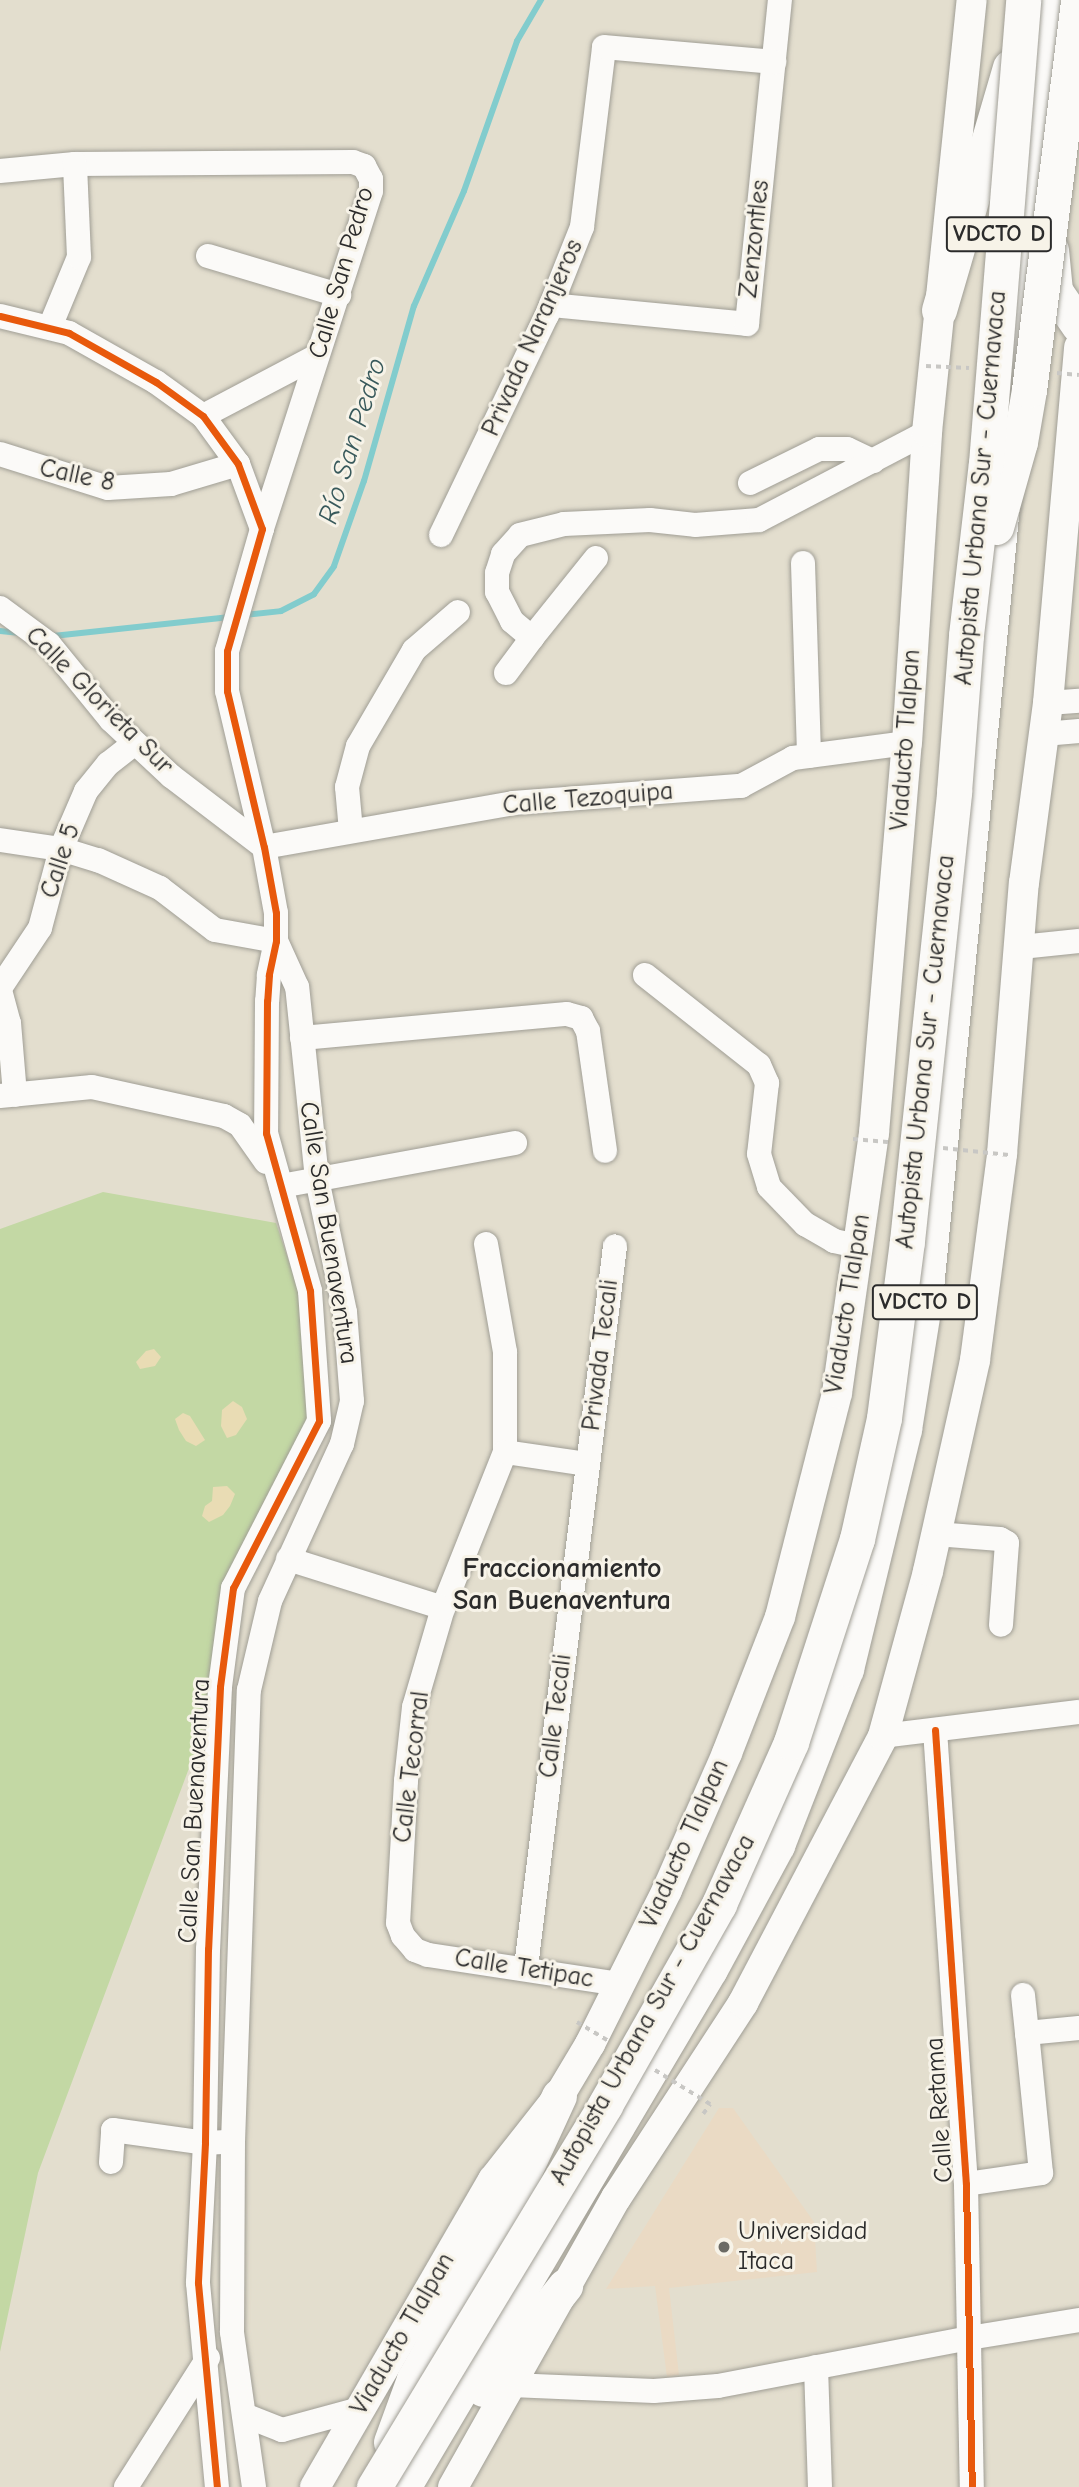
<!DOCTYPE html>
<meta charset="utf-8">
<style>
body{margin:0}
#map{position:relative;width:1079px;height:2487px;overflow:hidden;background:#e3dece;font-family:"Comic Neue",sans-serif}
div>[style]{position:absolute}
[style*='--x']{left:calc(var(--x)*1px);top:calc(var(--y)*1px);width:calc(var(--w)*1px);rotate:calc(var(--a)*1deg)}
.built>*{inset:0;background:#eadac4}
.green>*{inset:0;background:#c3d8a4}
.sand>*{inset:0;background:#e9dcb4}
.stream>*{height:6px;margin:-3px;padding:0 3px;transform-origin:3px;border-radius:3px;background:#82cccd}
.path>*{height:3.5px;margin-top:-1.75px;transform-origin:0;background:repeating-linear-gradient(90deg,#c8c7c4 0 5px,transparent 0 10px)}
.roads{filter:drop-shadow(0 0 2px #a09e95) drop-shadow(0 0 2px #a09e95)}
.minor>*{height:24px;margin:-12px;padding:0 12px;transform-origin:12px;border-radius:12px;background:#fbfaf8}
.major>*{height:30px;margin:-15px;padding:0 15px;transform-origin:15px;border-radius:15px;background:#fbfaf8}
.highway>*{height:35px;margin:-17.5px;padding:0 17.5px;transform-origin:17.5px;border-radius:17.5px;background:#fbfaf8}
.path-bridge>*{height:3.5px;margin-top:-1.75px;transform-origin:0;background:repeating-linear-gradient(90deg,#c8c7c4 0 5px,transparent 0 10px)}
.bridges{filter:drop-shadow(0 0 2px #a09e95) drop-shadow(0 0 2px #a09e95)}
.highway-bridge>*{height:35px;margin:-17.5px;padding:0 17.5px;transform-origin:17.5px;border-radius:17.5px;background:#fbfaf8}
.cycleway>*{height:7px;margin:-3.5px;padding:0 3.5px;transform-origin:3.5px;border-radius:3.5px;background:#e8590c}
.dots>*{width:19px;height:19px;translate:-50% -50%;box-sizing:border-box;border:4px solid #f7f3e8;border-radius:50%}
span{translate:-50% -50%;white-space:nowrap;text-align:center;line-height:1.15;-webkit-text-stroke:6px #f7f3e8;paint-order:stroke}
.shield-label span{padding:2px 5px;background:#f7f3e8;border:2px solid;border-radius:5px;-webkit-text-stroke-width:0}
.shield-label{font-size:24px;color:#2b2b2b;font-weight:700}
.street-label{font-size:26px;color:#2b2b2b}
.poi-label{font-size:26px;color:#2b2b2b}
.left{translate:0 -50%;text-align:left}
.water-label{font-size:28px;color:#38595b;font-style:italic}
.neighbourhood-label{font-size:28px;color:#2b2b2b;font-weight:700}
</style>
<div id="map">
<div class="built">
<i style="clip-path:polygon(719px 2108px,733px 2108px,814px 2222px,817px 2272px,669px 2288px,679px 2375px,667px 2377px,655px 2286px,606px 2289px)"></i>
</div>
<div class="green">
<i style="clip-path:polygon(103px 1192px,276px 1223px,300px 1295px,309px 1440px,220px 1642px,201px 1736px,38px 2173px,0 2352px,0 1229px)"></i>
</div>
<div class="sand">
<i style="clip-path:polygon(154px 1349px,161px 1357px,155px 1366px,140px 1369px,136px 1362px,146px 1351px)"></i>
<i style="clip-path:polygon(233px 1401px,242px 1407px,247px 1419px,236px 1435px,227px 1438px,221px 1426px,222px 1410px)"></i>
<i style="clip-path:polygon(183px 1413px,190px 1416px,205px 1440px,196px 1446px,186px 1441px,179px 1430px,175px 1419px)"></i>
<i style="clip-path:polygon(227px 1486px,235px 1494px,230px 1506px,223px 1515px,209px 1522px,202px 1516px,205px 1506px,212px 1501px,213px 1487px)"></i>
</div>
<div class="stream">
<i style="--x:244;--y:615;--w:37;--a:-6"></i>
<i style="--x:281;--y:611;--w:37;--a:-27"></i>
<i style="--x:314;--y:594;--w:34;--a:-54"></i>
<i style="--x:334;--y:566;--w:90;--a:-70.6"></i>
<i style="--x:364;--y:481;--w:182;--a:-74.1"></i>
<i style="--x:414;--y:306;--w:125;--a:-66.5"></i>
<i style="--x:464;--y:191;--w:159;--a:-70.5"></i>
<i style="--x:517;--y:41;--w:48;--a:-59.7"></i>
<i style="--x:0;--y:631;--w:18;--a:6"></i>
<i style="--x:53;--y:636;--w:178;--a:-6.1"></i>
</div>
<div class="path">
<i style="--x:703;--y:2114;--w:12;--a:-55"></i>
</div>
<div class="roads">
<div class="minor">
<i style="--x:0;--y:171;--w:75;--a:-5.3"></i>
<i style="--x:75;--y:164;--w:278;--a:-0.4"></i>
<i style="--x:353;--y:162;--w:12;--a:20"></i>
<i style="--x:364;--y:166;--w:15;--a:62"></i>
<i style="--x:371;--y:179;--w:12;--a:90"></i>
<i style="--x:371;--y:191;--w:355;--a:107.9"></i>
<i style="--x:208;--y:256;--w:137;--a:16.6"></i>
<i style="--x:551;--y:305;--w:197;--a:5.5"></i>
<i style="--x:747;--y:324;--w:326;--a:-84.2"></i>
<i style="--x:0;--y:316;--w:71;--a:13.8"></i>
<i style="--x:69;--y:333;--w:100;--a:29.4"></i>
<i style="--x:156;--y:382;--w:58;--a:35.9"></i>
<i style="--x:203;--y:416;--w:59;--a:53.9"></i>
<i style="--x:238;--y:464;--w:69;--a:69.7"></i>
<i style="--x:262;--y:529;--w:127;--a:106"></i>
<i style="--x:227;--y:651;--w:40;--a:90"></i>
<i style="--x:227;--y:691;--w:160;--a:76.7"></i>
<i style="--x:264;--y:847;--w:67;--a:79.7"></i>
<i style="--x:276;--y:913;--w:28;--a:90"></i>
<i style="--x:276;--y:941;--w:35;--a:102"></i>
<i style="--x:269;--y:975;--w:26;--a:94"></i>
<i style="--x:267;--y:1001;--w:132;--a:90.4"></i>
<i style="--x:266;--y:1133;--w:164;--a:74.4"></i>
<i style="--x:310;--y:1291;--w:130;--a:86"></i>
<i style="--x:319;--y:1421;--w:188;--a:117.2"></i>
<i style="--x:233;--y:1588;--w:100;--a:97.5"></i>
<i style="--x:220;--y:1687;--w:262;--a:92.6"></i>
<i style="--x:208;--y:1949;--w:194;--a:90.9"></i>
<i style="--x:205;--y:2143;--w:140;--a:92.9"></i>
<i style="--x:198;--y:2283;--w:205;--a:84.7"></i>
<i style="--x:50;--y:327;--w:76;--a:-67.5"></i>
<i style="--x:79;--y:257;--w:93;--a:-92.5"></i>
<i style="--x:203;--y:416;--w:129;--a:-27.8"></i>
<i style="--x:0;--y:454;--w:113;--a:17.5"></i>
<i style="--x:108;--y:488;--w:63;--a:-3.6"></i>
<i style="--x:171;--y:484;--w:70;--a:-16.6"></i>
<i style="--x:750;--y:483;--w:77;--a:-26.2"></i>
<i style="--x:819;--y:449;--w:28;--a:0"></i>
<i style="--x:847;--y:449;--w:29;--a:25"></i>
<i style="--x:441;--y:535;--w:244;--a:-64.3"></i>
<i style="--x:547;--y:315;--w:95;--a:-68.3"></i>
<i style="--x:582;--y:227;--w:181;--a:-83"></i>
<i style="--x:604;--y:47;--w:171;--a:5"></i>
<i style="--x:596;--y:558;--w:102;--a:128.7"></i>
<i style="--x:532;--y:638;--w:26;--a:-140"></i>
<i style="--x:512;--y:621;--w:33;--a:-117"></i>
<i style="--x:497;--y:592;--w:19;--a:-90"></i>
<i style="--x:497;--y:573;--w:20;--a:-72"></i>
<i style="--x:503;--y:554;--w:25;--a:-48"></i>
<i style="--x:520;--y:535;--w:45;--a:-14"></i>
<i style="--x:564;--y:524;--w:86;--a:-2.7"></i>
<i style="--x:650;--y:520;--w:45;--a:6.3"></i>
<i style="--x:695;--y:525;--w:64;--a:-4.5"></i>
<i style="--x:759;--y:520;--w:190;--a:-27.6"></i>
<i style="--x:803;--y:563;--w:193;--a:88.2"></i>
<i style="--x:0;--y:608;--w:61;--a:36.3"></i>
<i style="--x:49;--y:644;--w:98;--a:50.8"></i>
<i style="--x:111;--y:720;--w:82;--a:43"></i>
<i style="--x:171;--y:776;--w:117;--a:37.4"></i>
<i style="--x:264;--y:847;--w:253;--a:-10"></i>
<i style="--x:513;--y:803;--w:229;--a:-4.3"></i>
<i style="--x:741;--y:786;--w:59;--a:-28.3"></i>
<i style="--x:793;--y:758;--w:115;--a:-7.5"></i>
<i style="--x:506;--y:673;--w:44;--a:-53.4"></i>
<i style="--x:1048;--y:703;--w:31;--a:-4"></i>
<i style="--x:1044;--y:734;--w:35;--a:-5"></i>
<i style="--x:351;--y:831;--w:44;--a:-95.2"></i>
<i style="--x:347;--y:787;--w:42;--a:-75"></i>
<i style="--x:358;--y:746;--w:111;--a:-59.7"></i>
<i style="--x:414;--y:650;--w:58;--a:-40.8"></i>
<i style="--x:0;--y:840;--w:62;--a:8.4"></i>
<i style="--x:61;--y:849;--w:39;--a:17"></i>
<i style="--x:98;--y:860;--w:68;--a:24.3"></i>
<i style="--x:160;--y:888;--w:69;--a:37.4"></i>
<i style="--x:215;--y:930;--w:62;--a:10.2"></i>
<i style="--x:1021;--y:947;--w:58;--a:-5.9"></i>
<i style="--x:645;--y:975;--w:145;--a:38.3"></i>
<i style="--x:759;--y:1065;--w:20;--a:66"></i>
<i style="--x:767;--y:1083;--w:71;--a:96.4"></i>
<i style="--x:759;--y:1154;--w:34;--a:73"></i>
<i style="--x:769;--y:1187;--w:52;--a:45.8"></i>
<i style="--x:805;--y:1224;--w:34;--a:30"></i>
<i style="--x:834;--y:1241;--w:24;--a:12"></i>
<i style="--x:0;--y:988;--w:72;--a:-56.3"></i>
<i style="--x:40;--y:928;--w:82;--a:-75.1"></i>
<i style="--x:61;--y:849;--w:63;--a:-66.7"></i>
<i style="--x:86;--y:791;--w:35;--a:-51"></i>
<i style="--x:108;--y:764;--w:34;--a:-38"></i>
<i style="--x:0;--y:990;--w:34;--a:75"></i>
<i style="--x:9;--y:1023;--w:72;--a:85.2"></i>
<i style="--x:302;--y:1038;--w:266;--a:-5.2"></i>
<i style="--x:567;--y:1014;--w:15;--a:16"></i>
<i style="--x:581;--y:1018;--w:15;--a:62"></i>
<i style="--x:588;--y:1031;--w:121;--a:81.9"></i>
<i style="--x:0;--y:1096;--w:92;--a:-5.6"></i>
<i style="--x:92;--y:1087;--w:135;--a:12.4"></i>
<i style="--x:224;--y:1116;--w:18;--a:29"></i>
<i style="--x:240;--y:1125;--w:45;--a:54.9"></i>
<i style="--x:281;--y:1186;--w:238;--a:-10.4"></i>
<i style="--x:486;--y:1244;--w:110;--a:80"></i>
<i style="--x:505;--y:1352;--w:100;--a:90"></i>
<i style="--x:505;--y:1452;--w:168;--a:111.7"></i>
<i style="--x:443;--y:1608;--w:103;--a:106.3"></i>
<i style="--x:414;--y:1707;--w:74;--a:96.2"></i>
<i style="--x:406;--y:1781;--w:142;--a:93.2"></i>
<i style="--x:398;--y:1923;--w:14;--a:69"></i>
<i style="--x:403;--y:1936;--w:18;--a:49"></i>
<i style="--x:415;--y:1950;--w:14;--a:21"></i>
<i style="--x:428;--y:1955;--w:194;--a:8.6"></i>
<i style="--x:505;--y:1452;--w:82;--a:8.4"></i>
<i style="--x:936;--y:1534;--w:64;--a:4.5"></i>
<i style="--x:1000;--y:1539;--w:8;--a:30"></i>
<i style="--x:1007;--y:1543;--w:82;--a:94.2"></i>
<i style="--x:288;--y:1559;--w:163;--a:17.5"></i>
<i style="--x:935;--y:1730;--w:455;--a:86.1"></i>
<i style="--x:966;--y:2184;--w:303;--a:88.9"></i>
<i style="--x:883;--y:1736;--w:197;--a:-7"></i>
<i style="--x:526;--y:1967;--w:726;--a:-82.96"></i>
<i style="--x:1023;--y:1995;--w:38;--a:84"></i>
<i style="--x:111;--y:2162;--w:32;--a:-86"></i>
<i style="--x:113;--y:2130;--w:93;--a:8"></i>
<i style="--x:205;--y:2143;--w:17;--a:-3"></i>
<i style="--x:966;--y:2184;--w:76;--a:-8.3"></i>
<i style="--x:1041;--y:2173;--w:141;--a:-95.7"></i>
<i style="--x:1027;--y:2033;--w:52;--a:-5.5"></i>
<i style="--x:816;--y:2367;--w:120;--a:88.1"></i>
<i style="--x:511;--y:2385;--w:143;--a:2.4"></i>
<i style="--x:654;--y:2391;--w:64;--a:-4.5"></i>
<i style="--x:718;--y:2386;--w:256;--a:-10.8"></i>
<i style="--x:969;--y:2338;--w:111;--a:-9.3"></i>
<i style="--x:244;--y:2415;--w:41;--a:21.5"></i>
<i style="--x:282;--y:2430;--w:81;--a:-15.1"></i>
<i style="--x:126;--y:2487;--w:153;--a:-57.6"></i>
<i style="--x:254;--y:2487;--w:157;--a:-98.1"></i>
<i style="--x:232;--y:2332;--w:190;--a:-89.7"></i>
<i style="--x:233;--y:2142;--w:452;--a:-88"></i>
<i style="--x:249;--y:1690;--w:91;--a:-76.7"></i>
<i style="--x:270;--y:1601;--w:173;--a:-65.4"></i>
<i style="--x:342;--y:1444;--w:44;--a:-76.9"></i>
<i style="--x:352;--y:1401;--w:89;--a:-94.5"></i>
<i style="--x:345;--y:1312;--w:136;--a:-101.9"></i>
<i style="--x:317;--y:1179;--w:193;--a:-95.9"></i>
<i style="--x:297;--y:987;--w:51;--a:-114.5"></i>
</div>
<div class="major">
<i style="--x:315;--y:2487;--w:355;--a:-59.9"></i>
<i style="--x:493;--y:2180;--w:107;--a:-51.8"></i>
<i style="--x:559;--y:2096;--w:61;--a:-59.2"></i>
<i style="--x:590;--y:2044;--w:172;--a:-63.4"></i>
<i style="--x:667;--y:1890;--w:150;--a:-66.3"></i>
<i style="--x:727;--y:1753;--w:146;--a:-68.7"></i>
<i style="--x:780;--y:1617;--w:231;--a:-75.7"></i>
<i style="--x:837;--y:1393;--w:263;--a:-81.9"></i>
<i style="--x:874;--y:1133;--w:391;--a:-85.2"></i>
<i style="--x:907;--y:743;--w:312;--a:-86.3"></i>
<i style="--x:927;--y:432;--w:434;--a:-84.1"></i>
<i style="--x:453;--y:2487;--w:332;--a:-60.6"></i>
<i style="--x:616;--y:2198;--w:233;--a:-56.9"></i>
<i style="--x:743;--y:2003;--w:301;--a:-62.3"></i>
<i style="--x:883;--y:1736;--w:171;--a:-74.7"></i>
<i style="--x:928;--y:1571;--w:216;--a:-77.4"></i>
<i style="--x:975;--y:1360;--w:208;--a:-82.5"></i>
<i style="--x:1002;--y:1154;--w:272;--a:-85.4"></i>
<i style="--x:1024;--y:883;--w:182;--a:-82.4"></i>
<i style="--x:1048;--y:703;--w:357;--a:-85"></i>
</div>
<div class="highway">
<i style="--x:1051;--y:250;--w:41;--a:84.4"></i>
<i style="--x:1055;--y:291;--w:42;--a:55.6"></i>
<i style="--x:939;--y:310;--w:253;--a:-73.7"></i>
<i style="--x:1014;--y:378;--w:379;--a:-85"></i>
<i style="--x:483;--y:2389;--w:132;--a:-51.5"></i>
<i style="--x:391;--y:2442;--w:67;--a:-69.9"></i>
<i style="--x:414;--y:2379;--w:165;--a:-60.6"></i>
<i style="--x:495;--y:2235;--w:153;--a:-65.3"></i>
<i style="--x:403;--y:2487;--w:602;--a:-59.35"></i>
<i style="--x:710;--y:1969;--w:141;--a:-61.6"></i>
<i style="--x:777;--y:1845;--w:189;--a:-68.6"></i>
<i style="--x:846;--y:1669;--w:247;--a:-76.4"></i>
<i style="--x:904;--y:1429;--w:133;--a:-80.9"></i>
<i style="--x:925;--y:1298;--w:806;--a:-84.45"></i>
</div>
</div>
<div class="path-bridge">
<i style="--x:926;--y:366;--w:43;--a:2.7"></i>
<i style="--x:1057;--y:373;--w:22;--a:5"></i>
<i style="--x:853;--y:1139;--w:37;--a:5"></i>
<i style="--x:943;--y:1148;--w:66;--a:6.1"></i>
<i style="--x:577;--y:2022;--w:39;--a:31"></i>
<i style="--x:655;--y:2070;--w:65;--a:31.7"></i>
</div>
<div class="bridges">
<div class="highway-bridge">
<i style="--x:996;--y:527;--w:88;--a:-74.2"></i>
<i style="--x:1020;--y:442;--w:53;--a:-80.2"></i>
<i style="--x:1029;--y:390;--w:393;--a:-82.8"></i>
<i style="--x:374;--y:2487;--w:446;--a:-58.8"></i>
<i style="--x:605;--y:2105;--w:231;--a:-60.4"></i>
<i style="--x:719;--y:1904;--w:177;--a:-66"></i>
<i style="--x:791;--y:1742;--w:213;--a:-72"></i>
<i style="--x:857;--y:1539;--w:124;--a:-77.4"></i>
<i style="--x:884;--y:1418;--w:178;--a:-82.6"></i>
<i style="--x:907;--y:1241;--w:451;--a:-84"></i>
<i style="--x:954;--y:792;--w:157;--a:-85.6"></i>
<i style="--x:966;--y:635;--w:173;--a:-83.4"></i>
<i style="--x:986;--y:463;--w:464;--a:-85.4"></i>
</div>
</div>
<div class="cycleway">
<i style="--x:0;--y:316;--w:71;--a:13.8"></i>
<i style="--x:69;--y:333;--w:100;--a:29.4"></i>
<i style="--x:156;--y:382;--w:58;--a:35.9"></i>
<i style="--x:203;--y:416;--w:59;--a:53.9"></i>
<i style="--x:238;--y:464;--w:69;--a:69.7"></i>
<i style="--x:262;--y:529;--w:127;--a:106"></i>
<i style="--x:227;--y:651;--w:40;--a:90"></i>
<i style="--x:227;--y:691;--w:160;--a:76.7"></i>
<i style="--x:264;--y:847;--w:67;--a:79.7"></i>
<i style="--x:276;--y:913;--w:28;--a:90"></i>
<i style="--x:276;--y:941;--w:35;--a:102"></i>
<i style="--x:269;--y:975;--w:26;--a:94"></i>
<i style="--x:267;--y:1001;--w:132;--a:90.4"></i>
<i style="--x:266;--y:1133;--w:164;--a:74.4"></i>
<i style="--x:310;--y:1291;--w:130;--a:86"></i>
<i style="--x:319;--y:1421;--w:188;--a:117.2"></i>
<i style="--x:233;--y:1588;--w:100;--a:97.5"></i>
<i style="--x:220;--y:1687;--w:262;--a:92.6"></i>
<i style="--x:208;--y:1949;--w:194;--a:90.9"></i>
<i style="--x:205;--y:2143;--w:140;--a:92.9"></i>
<i style="--x:198;--y:2283;--w:205;--a:84.7"></i>
<i style="--x:935;--y:1730;--w:455;--a:86.1"></i>
<i style="--x:966;--y:2184;--w:303;--a:88.9"></i>
</div>
<div class="dots">
<i style="left:724px;top:2247px;background:#6b6a64"></i>
</div>
<div class="shield-label">
<span style="left:999px;top:234px">VDCTO D</span>
<span style="left:925px;top:1302px">VDCTO D</span>
</div>
<div class="street-label">
<span style="left:755px;top:239px;rotate:-84deg">Zenzontles</span>
<span style="left:342px;top:273px;rotate:-74deg">Calle San Pedro</span>
<span style="left:533px;top:338px;rotate:-66deg">Privada Naranjeros</span>
<span style="left:77px;top:476px;rotate:12deg">Calle 8</span>
<span style="left:981px;top:488px;rotate:-85deg">Autopista Urbana Sur - Cuernavaca</span>
<span style="left:99px;top:701px;rotate:45deg">Calle Glorieta Sur</span>
<span style="left:906px;top:740px;rotate:-86deg">Viaducto Tlalpan</span>
<span style="left:588px;top:799px;rotate:-5deg">Calle Tezoquipa</span>
<span style="left:61px;top:861px;rotate:-72deg">Calle 5</span>
<span style="left:926px;top:1052px;rotate:-84deg">Autopista Urbana Sur - Cuernavaca</span>
<span style="left:328px;top:1233px;rotate:81deg">Calle San Buenaventura</span>
<span style="left:848px;top:1304px;rotate:-81deg">Viaducto Tlalpan</span>
<span style="left:601px;top:1355px;rotate:-83deg">Privada Tecali</span>
<span style="left:556px;top:1716px;rotate:-83deg">Calle Tecali</span>
<span style="left:412px;top:1767px;rotate:-83deg">Calle Tecorral</span>
<span style="left:195px;top:1811px;rotate:-87deg">Calle San Buenaventura</span>
<span style="left:685px;top:1844px;rotate:-66deg">Viaducto Tlalpan</span>
<span style="left:524px;top:1969px;rotate:9deg">Calle Tetipac</span>
<span style="left:653px;top:2010px;rotate:-61deg">Autopista Urbana Sur - Cuernavaca</span>
<span style="left:940px;top:2110px;rotate:-94deg">Calle Retama</span>
<span style="left:403px;top:2334px;rotate:-60deg">Viaducto Tlalpan</span>
</div>
<div class="poi-label">
<span class="left" style="left:738px;top:2247px">Universidad<br>Itaca</span>
</div>
<div class="water-label">
<span style="left:352px;top:441px;rotate:-73deg">Río San Pedro</span>
</div>
<div class="neighbourhood-label">
<span style="left:562px;top:1584px">Fraccionamiento<br>San Buenaventura</span>
</div>
</div>
